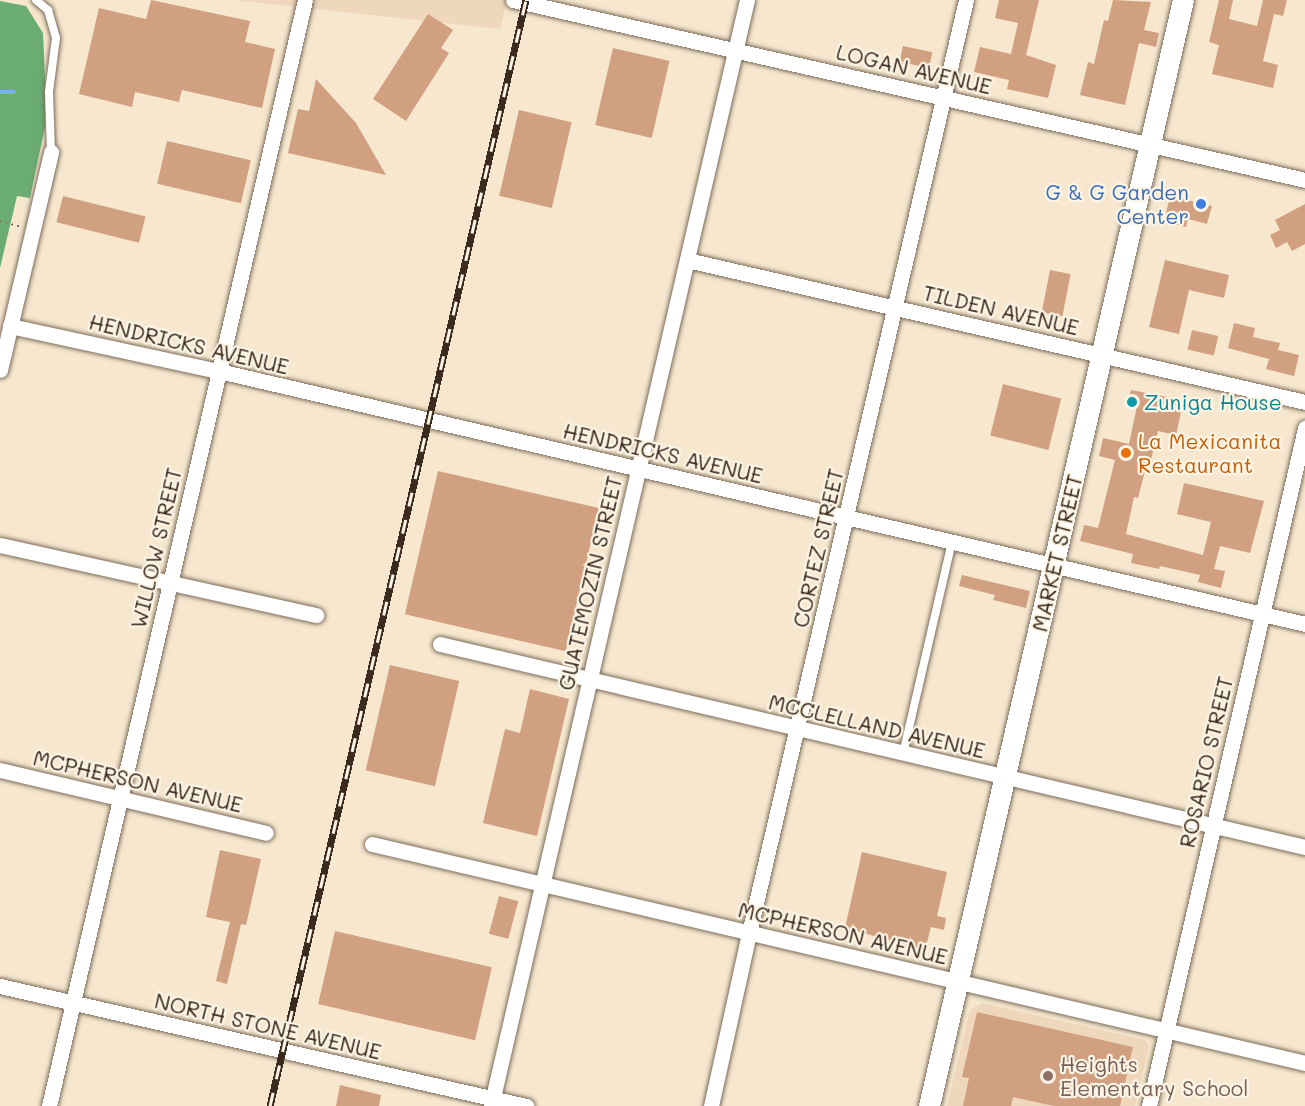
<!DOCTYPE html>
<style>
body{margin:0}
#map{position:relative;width:1305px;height:1106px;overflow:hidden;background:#f6e7ce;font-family:Mali,sans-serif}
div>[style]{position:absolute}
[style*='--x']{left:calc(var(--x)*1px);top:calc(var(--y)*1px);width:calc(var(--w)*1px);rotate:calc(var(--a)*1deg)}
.built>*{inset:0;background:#eed7bb}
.forest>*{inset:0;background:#6aac71}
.stream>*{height:4.5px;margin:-2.25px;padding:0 2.25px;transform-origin:2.25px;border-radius:2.25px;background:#79b1e9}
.building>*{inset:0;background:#d0a080;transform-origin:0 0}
.path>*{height:2px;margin-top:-1px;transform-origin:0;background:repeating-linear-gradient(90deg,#7c6c5c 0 1.5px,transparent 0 6px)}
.roads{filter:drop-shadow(0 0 2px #7c6c5c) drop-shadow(0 0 2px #7c6c5c)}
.lane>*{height:8px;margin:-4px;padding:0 4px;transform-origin:4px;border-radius:4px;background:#fff}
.street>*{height:15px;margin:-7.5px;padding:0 7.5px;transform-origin:7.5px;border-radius:7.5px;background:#fff}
.secondary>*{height:21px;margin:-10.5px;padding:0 10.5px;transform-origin:10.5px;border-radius:10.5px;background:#fff}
.rail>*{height:7px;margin-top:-3.5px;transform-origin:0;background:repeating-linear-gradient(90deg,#fcf5e5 0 14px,#3b2a1e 0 28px);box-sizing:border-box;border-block:2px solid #3b2a1e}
.dots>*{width:16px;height:16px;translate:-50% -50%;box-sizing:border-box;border:3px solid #fcf5e5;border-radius:50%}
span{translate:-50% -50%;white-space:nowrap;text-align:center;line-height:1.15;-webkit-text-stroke:4.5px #fcf5e5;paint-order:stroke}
.street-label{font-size:21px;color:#3b2a1e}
.shop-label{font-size:21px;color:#366cbe}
.right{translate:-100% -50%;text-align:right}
.culture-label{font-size:21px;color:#0d838f}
.left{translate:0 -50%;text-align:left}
.food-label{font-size:21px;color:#c56008}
.education-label{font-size:21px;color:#785e54}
</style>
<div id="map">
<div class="built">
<i style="clip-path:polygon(233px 0,507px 0,500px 29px)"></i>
<i style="clip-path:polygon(982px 1003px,1145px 1040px,1149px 1046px,1135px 1106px,947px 1106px,970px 1010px)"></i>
</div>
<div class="forest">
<i style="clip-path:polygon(0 1px,26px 6px,43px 33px,45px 78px,45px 127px,30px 198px,17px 196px,0 268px)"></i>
</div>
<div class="stream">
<i style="--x:0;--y:92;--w:14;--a:0"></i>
</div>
<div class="building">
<i style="clip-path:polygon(151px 0,250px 21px,245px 42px,275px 49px,262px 108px,182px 90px,179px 102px,135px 92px,132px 107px,79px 94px,99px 8px,146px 19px)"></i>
<i style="clip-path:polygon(999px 0,1039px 0,1026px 55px,1056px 65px,1048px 98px,1007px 89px,1009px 80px,974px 72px,980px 47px,1011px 54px,1018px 23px,995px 18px)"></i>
<i style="clip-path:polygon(1113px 0,1151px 2px,1144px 30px,1159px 33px,1156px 47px,1139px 43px,1125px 105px,1080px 95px,1088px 62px,1094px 64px,1104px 20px,1108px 21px)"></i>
<i style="clip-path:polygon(1219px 0,1233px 0,1229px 19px,1257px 26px,1263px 0,1287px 0,1283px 16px,1274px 14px,1263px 61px,1278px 65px,1273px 88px,1212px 74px,1219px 45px,1209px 42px)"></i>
<i style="clip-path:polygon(428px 14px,453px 30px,441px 48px,449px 53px,406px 121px,373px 99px)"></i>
<i style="left:903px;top:46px;width:30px;height:16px;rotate:12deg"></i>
<i style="left:613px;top:48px;width:58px;height:79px;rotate:13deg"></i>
<i style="clip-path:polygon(316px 79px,356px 123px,386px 175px,288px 153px,298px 109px,309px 111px)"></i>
<i style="left:519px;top:110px;width:54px;height:88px;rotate:13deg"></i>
<i style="left:167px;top:141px;width:86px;height:44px;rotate:13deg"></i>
<i style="left:63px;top:196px;width:85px;height:27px;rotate:14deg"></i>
<i style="clip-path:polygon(1170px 196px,1212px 206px,1207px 224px,1188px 219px,1186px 227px,1164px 222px)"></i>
<i style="clip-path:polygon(1305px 204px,1305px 244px,1292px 251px,1287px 242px,1276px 248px,1270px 235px,1280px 230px,1275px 220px)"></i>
<i style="clip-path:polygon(1165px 260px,1229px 275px,1224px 298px,1189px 290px,1179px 334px,1149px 327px)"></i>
<i style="left:1050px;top:270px;width:21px;height:43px;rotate:11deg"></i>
<i style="clip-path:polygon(1234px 323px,1255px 328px,1253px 337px,1280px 343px,1278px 350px,1299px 355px,1294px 376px,1266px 369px,1269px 359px,1228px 348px)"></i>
<i style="left:1192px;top:330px;width:27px;height:20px;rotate:13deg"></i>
<i style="left:1003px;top:384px;width:60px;height:53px;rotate:14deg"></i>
<i style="clip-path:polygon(1131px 390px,1177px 399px,1174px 410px,1181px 412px,1176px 435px,1158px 431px,1149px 468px,1146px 467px,1138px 498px,1134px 497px,1126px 534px,1203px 555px,1211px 522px,1177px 514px,1184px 483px,1264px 501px,1250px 553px,1220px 546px,1214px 569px,1225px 571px,1221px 588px,1198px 582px,1200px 575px,1160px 566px,1159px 569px,1131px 563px,1133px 554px,1080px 541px,1084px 525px,1098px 528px,1115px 460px,1099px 456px,1103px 438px,1129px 444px,1137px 406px,1128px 404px)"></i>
<i style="left:438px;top:471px;width:165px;height:147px;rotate:13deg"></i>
<i style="clip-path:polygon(962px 575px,1030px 591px,1026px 608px,993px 600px,995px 595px,959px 586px)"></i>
<i style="left:390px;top:665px;width:71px;height:108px;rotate:13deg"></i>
<i style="clip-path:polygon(530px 689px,569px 699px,537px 836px,483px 823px,505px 729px,520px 733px)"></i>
<i style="clip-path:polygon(220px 850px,261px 859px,246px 925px,241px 924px,227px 984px,216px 981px,230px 922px,206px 917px)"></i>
<i style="clip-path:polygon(862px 852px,947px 872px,937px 916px,946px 918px,944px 930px,931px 927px,925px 950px,845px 928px)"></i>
<i style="left:499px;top:896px;width:20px;height:39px;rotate:15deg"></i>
<i style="left:335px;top:931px;width:161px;height:75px;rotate:13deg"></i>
<i style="clip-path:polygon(977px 1012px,1133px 1047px,1120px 1106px,1054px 1106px,1013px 1097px,1011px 1106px,963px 1106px,969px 1078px,962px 1077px)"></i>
<i style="clip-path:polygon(340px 1085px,381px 1095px,379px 1106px,336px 1106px)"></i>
</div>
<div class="path">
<i style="--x:0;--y:221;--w:20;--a:15"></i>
</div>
<div class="roads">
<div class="lane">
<i style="--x:36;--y:0;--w:16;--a:40"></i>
<i style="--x:48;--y:10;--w:29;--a:74"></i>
<i style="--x:56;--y:38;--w:54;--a:97.4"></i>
<i style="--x:49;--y:92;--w:60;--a:88.1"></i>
<i style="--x:903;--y:754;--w:218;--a:-77"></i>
</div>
<div class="street">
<i style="--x:513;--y:0;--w:812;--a:12.8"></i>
<i style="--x:687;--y:260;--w:634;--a:12.94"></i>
<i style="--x:10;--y:326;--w:214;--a:12.2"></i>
<i style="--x:219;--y:371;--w:1115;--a:13.11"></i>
<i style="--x:0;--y:370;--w:224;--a:-76.8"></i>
<i style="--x:0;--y:545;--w:324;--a:12.5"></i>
<i style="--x:440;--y:644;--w:889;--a:13.21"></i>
<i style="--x:0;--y:770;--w:273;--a:13.3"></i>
<i style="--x:372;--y:844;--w:958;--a:13.21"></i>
<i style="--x:0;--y:986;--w:540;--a:12.85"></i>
<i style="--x:49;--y:1106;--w:1135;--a:-76.97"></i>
<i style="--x:491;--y:1106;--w:1135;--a:-76.97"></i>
<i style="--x:711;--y:1106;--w:177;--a:-77.6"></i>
<i style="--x:749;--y:933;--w:958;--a:-76.91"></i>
<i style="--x:1149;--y:1106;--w:696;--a:-77.04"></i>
</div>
<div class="secondary">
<i style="--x:929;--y:1106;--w:1135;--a:-77.07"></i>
</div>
</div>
<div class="rail">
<i style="--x:270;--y:1106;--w:1135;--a:-76.97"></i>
</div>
<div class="dots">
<i style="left:1201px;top:204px;background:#3f7fe0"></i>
<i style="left:1132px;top:402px;background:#0f9aa8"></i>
<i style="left:1126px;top:453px;background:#e8710a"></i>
<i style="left:1048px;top:1076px;background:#8d6e63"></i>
</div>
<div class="street-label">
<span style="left:914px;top:69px;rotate:13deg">LOGAN AVENUE</span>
<span style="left:1001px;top:310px;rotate:13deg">TILDEN AVENUE</span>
<span style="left:189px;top:344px;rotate:13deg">HENDRICKS AVENUE</span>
<span style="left:663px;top:453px;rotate:13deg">HENDRICKS AVENUE</span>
<span style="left:156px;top:548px;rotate:-77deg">WILLOW STREET</span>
<span style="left:818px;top:548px;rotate:-77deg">CORTEZ STREET</span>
<span style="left:1057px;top:553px;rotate:-77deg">MARKET STREET</span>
<span style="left:590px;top:583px;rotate:-77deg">GUATEMOZIN STREET</span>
<span style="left:877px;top:726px;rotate:13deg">MCCLELLAND AVENUE</span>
<span style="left:1206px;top:762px;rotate:-77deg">ROSARIO STREET</span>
<span style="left:138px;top:781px;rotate:13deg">MCPHERSON AVENUE</span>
<span style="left:843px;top:933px;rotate:13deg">MCPHERSON AVENUE</span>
<span style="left:268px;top:1026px;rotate:13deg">NORTH STONE AVENUE</span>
</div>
<div class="shop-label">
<span class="right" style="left:1189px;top:204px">G &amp; G Garden<br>Center</span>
</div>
<div class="culture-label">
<span class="left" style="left:1144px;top:402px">Zuniga House</span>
</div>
<div class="food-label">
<span class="left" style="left:1138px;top:453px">La Mexicanita<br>Restaurant</span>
</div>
<div class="education-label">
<span class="left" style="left:1060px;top:1076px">Heights<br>Elementary School</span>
</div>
</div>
